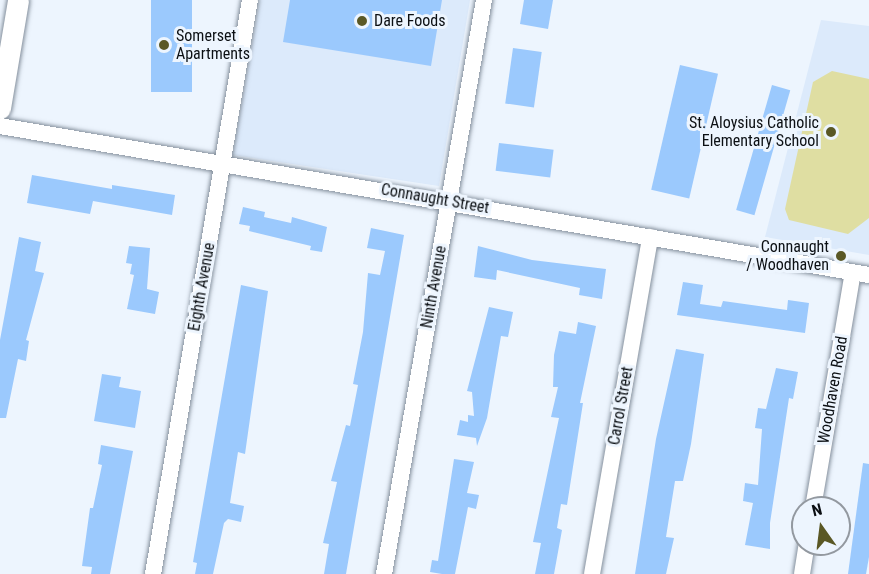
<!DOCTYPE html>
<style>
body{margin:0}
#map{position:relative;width:869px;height:574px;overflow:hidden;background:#edf5fe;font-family:"Roboto Condensed",sans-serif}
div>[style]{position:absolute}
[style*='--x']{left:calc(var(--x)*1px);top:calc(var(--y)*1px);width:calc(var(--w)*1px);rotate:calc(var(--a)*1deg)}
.built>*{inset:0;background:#dceafb}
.green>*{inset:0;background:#dfdea2}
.building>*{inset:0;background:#9bc9fd;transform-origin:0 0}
.roads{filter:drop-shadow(0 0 2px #85909d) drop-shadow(0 0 2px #85909d)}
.minor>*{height:16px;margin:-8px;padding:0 8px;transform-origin:8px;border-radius:8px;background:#fff}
.tertiary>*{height:21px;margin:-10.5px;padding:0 10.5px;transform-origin:10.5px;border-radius:10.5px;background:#fff}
.dots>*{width:16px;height:16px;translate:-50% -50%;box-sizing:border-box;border:3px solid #edf5fe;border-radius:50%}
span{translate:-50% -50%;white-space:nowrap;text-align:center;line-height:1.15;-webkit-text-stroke:6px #edf5fe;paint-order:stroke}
.poi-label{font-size:16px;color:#0b0f13}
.left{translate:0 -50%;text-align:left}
.right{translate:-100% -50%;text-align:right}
.street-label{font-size:16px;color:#0b0f13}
.north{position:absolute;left:791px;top:496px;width:60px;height:60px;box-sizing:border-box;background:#edf5fe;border:2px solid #9399a0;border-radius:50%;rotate:346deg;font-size:16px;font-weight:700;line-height:24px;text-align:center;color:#0b0f13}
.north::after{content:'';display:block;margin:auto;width:21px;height:27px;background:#5a5825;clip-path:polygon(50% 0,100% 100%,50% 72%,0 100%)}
</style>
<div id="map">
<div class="built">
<i style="clip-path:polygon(260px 0,470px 0,439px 186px,233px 155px)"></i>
<i style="clip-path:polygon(821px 20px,869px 26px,869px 255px,765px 237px)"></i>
</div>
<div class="green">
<i style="clip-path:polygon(832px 71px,869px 79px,869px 218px,848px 234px,789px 220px,785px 209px,813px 82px)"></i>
</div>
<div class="building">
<i style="left:151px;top:0;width:41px;height:92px"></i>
<i style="clip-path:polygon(290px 0,442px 0,431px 66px,283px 42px)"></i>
<i style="clip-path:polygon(524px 0,553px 0,548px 29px,520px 24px)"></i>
<i style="left:513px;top:48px;width:29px;height:56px;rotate:8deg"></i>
<i style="left:680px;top:65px;width:39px;height:128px;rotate:13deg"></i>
<i style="left:772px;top:85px;width:19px;height:130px;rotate:16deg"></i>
<i style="left:499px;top:143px;width:55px;height:28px;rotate:7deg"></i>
<i style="clip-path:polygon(32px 175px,112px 189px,112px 185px,175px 195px,172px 215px,93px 201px,90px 214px,27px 203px)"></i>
<i style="clip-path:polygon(243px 207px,265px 212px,264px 217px,291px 223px,292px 217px,327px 227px,322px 252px,310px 250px,311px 246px,249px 231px,250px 226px,239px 224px)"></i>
<i style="clip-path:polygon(371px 228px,404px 235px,346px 574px,324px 574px,329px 544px,323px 543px,337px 482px,331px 481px,346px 425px,350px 426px,358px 385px,353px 384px,363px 332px,368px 273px,380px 275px,385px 251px,367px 248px)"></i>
<i style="clip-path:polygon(19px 237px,41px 242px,35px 271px,44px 273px,26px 340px,29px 341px,26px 361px,18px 359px,6px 418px,0 418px,0 340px)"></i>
<i style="clip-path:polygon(129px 246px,150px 248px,147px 289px,159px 292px,155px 314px,127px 309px,134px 275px,130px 274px,132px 264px,126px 263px)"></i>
<i style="clip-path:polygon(478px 246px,532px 260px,606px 269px,602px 299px,579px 295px,580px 288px,497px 270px,496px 280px,474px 277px)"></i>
<i style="clip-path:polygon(683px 282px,703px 285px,700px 304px,721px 307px,723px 301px,787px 310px,788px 300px,809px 303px,805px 333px,677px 315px)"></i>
<i style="clip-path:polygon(241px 285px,268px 291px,245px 454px,238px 452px,230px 503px,244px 506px,241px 522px,228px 519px,224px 523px,213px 574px,195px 574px,197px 563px,193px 562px)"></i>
<i style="clip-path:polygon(489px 307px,513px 312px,508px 337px,501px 336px,487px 418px,477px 446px,476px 438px,457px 435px,460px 420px,468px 422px,468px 415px,474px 416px,472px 392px,467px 391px)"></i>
<i style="clip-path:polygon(578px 322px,596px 326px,580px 403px,583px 403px,567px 505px,561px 504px,557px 528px,562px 530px,554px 574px,535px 574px,541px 543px,533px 542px,559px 418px,551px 417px,558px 387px,553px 387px,554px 355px,559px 331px,576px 334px)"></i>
<i style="clip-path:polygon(676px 349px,704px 354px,691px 444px,683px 481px,675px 481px,666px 537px,674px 538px,666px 574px,635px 574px,656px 439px)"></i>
<i style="clip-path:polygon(776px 368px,798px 372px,793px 399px,789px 398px,770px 523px,770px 549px,745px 545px,753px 503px,743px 501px,745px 483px,758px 485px,762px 429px,755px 428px,758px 408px,766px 409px)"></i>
<i style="clip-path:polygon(102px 374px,121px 377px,119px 387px,141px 391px,135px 428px,94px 421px)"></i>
<i style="clip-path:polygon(101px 445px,133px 451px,110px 574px,91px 574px,92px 567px,82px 566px,90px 508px,93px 508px,102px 465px,98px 464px)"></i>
<i style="clip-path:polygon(454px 459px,474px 462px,467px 493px,479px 495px,476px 509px,468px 507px,455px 574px,442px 574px,430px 572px,432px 560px,438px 561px)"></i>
<i style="clip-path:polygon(863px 463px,869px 464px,869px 557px,866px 574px,848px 574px)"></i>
</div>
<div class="roads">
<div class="minor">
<i style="--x:0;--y:126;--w:882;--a:9.73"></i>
<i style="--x:813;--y:508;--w:239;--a:-80.4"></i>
<i style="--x:153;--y:574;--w:582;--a:-80.41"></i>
<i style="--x:384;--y:574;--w:583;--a:-80.12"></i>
<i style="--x:592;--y:574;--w:342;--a:-80.2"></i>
<i style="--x:802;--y:574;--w:30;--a:-81"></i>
</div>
<div class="tertiary">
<i style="--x:0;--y:108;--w:109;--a:-80.5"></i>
</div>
</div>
<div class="dots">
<i style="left:362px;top:21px;background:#5a5825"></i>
<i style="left:164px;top:45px;background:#5a5825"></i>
<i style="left:831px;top:132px;background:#5a5825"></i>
<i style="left:841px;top:256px;background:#5a5825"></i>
</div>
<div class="poi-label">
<span class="left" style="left:374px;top:21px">Dare Foods</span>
<span class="left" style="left:176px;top:45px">Somerset<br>Apartments</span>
<span class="right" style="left:819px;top:132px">St. Aloysius Catholic<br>Elementary School</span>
<span class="right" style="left:829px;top:256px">Connaught<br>/ Woodhaven</span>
</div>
<div class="street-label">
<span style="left:435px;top:199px;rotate:10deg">Connaught Street</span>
<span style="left:202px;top:287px;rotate:-80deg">Eighth Avenue</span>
<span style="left:434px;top:287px;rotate:-80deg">Ninth Avenue</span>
<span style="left:833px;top:390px;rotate:-80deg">Woodhaven Road</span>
<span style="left:621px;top:406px;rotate:-80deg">Carrol Street</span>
</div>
<div class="north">N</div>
</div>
